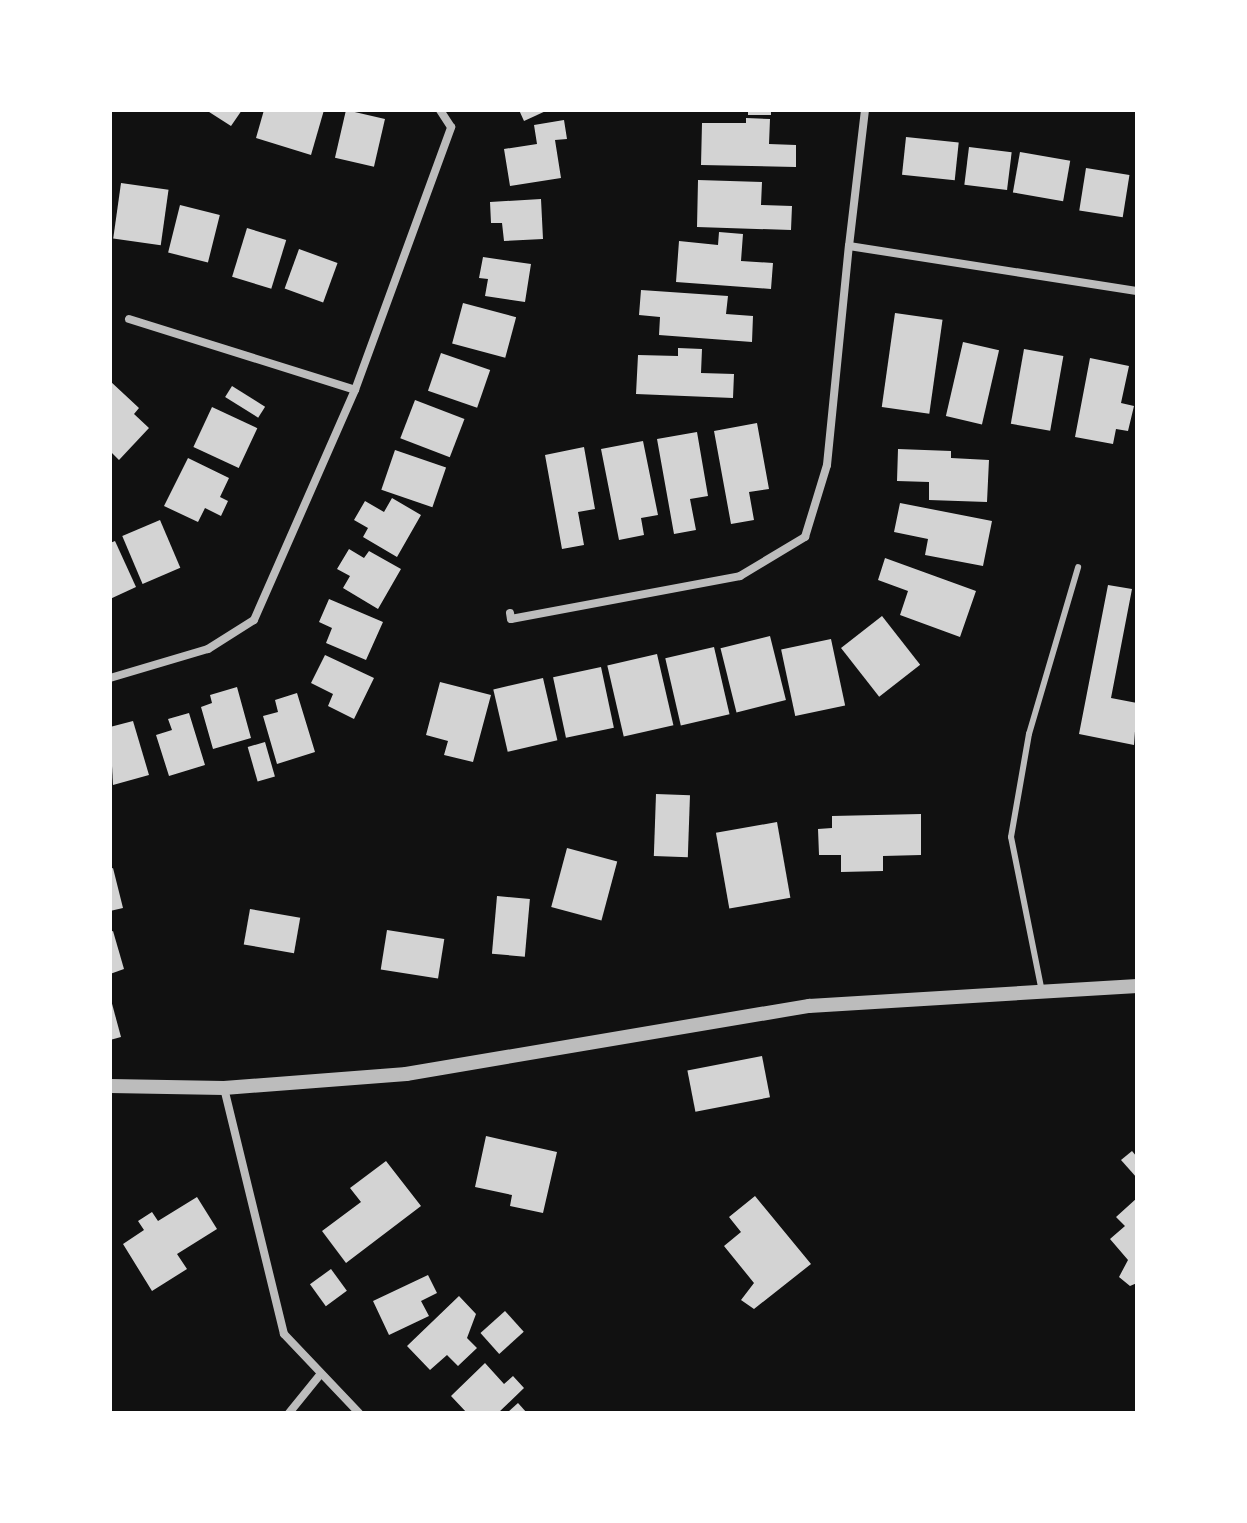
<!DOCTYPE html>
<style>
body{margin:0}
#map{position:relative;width:1247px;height:1523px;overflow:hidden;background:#111;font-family:"Roboto Serif",serif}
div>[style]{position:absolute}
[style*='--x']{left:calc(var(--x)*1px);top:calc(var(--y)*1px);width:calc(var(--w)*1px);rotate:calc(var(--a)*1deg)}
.building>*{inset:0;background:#d3d3d3;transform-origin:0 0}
.service>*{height:6px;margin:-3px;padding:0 3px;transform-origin:3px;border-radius:3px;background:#bcbcbc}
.minor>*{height:8px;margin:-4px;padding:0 4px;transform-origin:4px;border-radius:4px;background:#bcbcbc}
.tertiary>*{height:14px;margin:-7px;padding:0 7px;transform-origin:7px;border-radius:7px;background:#bcbcbc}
span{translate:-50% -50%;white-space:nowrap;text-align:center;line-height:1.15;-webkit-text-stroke:6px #fff;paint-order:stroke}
.frame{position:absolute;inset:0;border:112px solid #fff;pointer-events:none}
</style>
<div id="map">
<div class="building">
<i style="clip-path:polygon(206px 110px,242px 110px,231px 126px)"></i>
<i style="clip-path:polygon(264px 110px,324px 110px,311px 155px,256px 138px)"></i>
<i style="left:346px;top:110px;width:40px;height:49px;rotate:13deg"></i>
<i style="clip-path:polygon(519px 110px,548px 110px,524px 121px)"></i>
<i style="left:748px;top:110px;width:23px;height:5px"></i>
<i style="clip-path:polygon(746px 118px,770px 119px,769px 144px,796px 145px,796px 167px,701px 165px,702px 123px,746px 123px)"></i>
<i style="clip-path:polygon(564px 120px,567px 139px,555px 140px,561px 178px,510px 186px,504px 149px,537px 144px,534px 125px)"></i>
<i style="left:906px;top:137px;width:53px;height:38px;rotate:6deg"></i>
<i style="left:969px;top:147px;width:43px;height:38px;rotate:7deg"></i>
<i style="left:1020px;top:152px;width:51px;height:41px;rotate:10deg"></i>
<i style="left:1086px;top:168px;width:44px;height:43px;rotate:9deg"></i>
<i style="clip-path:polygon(698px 180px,762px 182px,761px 205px,792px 206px,791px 230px,697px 227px)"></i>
<i style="left:121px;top:183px;width:48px;height:56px;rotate:8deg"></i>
<i style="clip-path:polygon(541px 199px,543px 239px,504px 241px,502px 223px,491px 223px,490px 202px)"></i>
<i style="left:180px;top:205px;width:41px;height:49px;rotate:14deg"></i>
<i style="left:247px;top:228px;width:41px;height:51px;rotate:17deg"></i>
<i style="clip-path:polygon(719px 232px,743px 234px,741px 261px,773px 263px,771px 289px,676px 282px,679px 241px,718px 245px)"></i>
<i style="left:299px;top:249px;width:41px;height:42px;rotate:20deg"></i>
<i style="clip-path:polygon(483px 257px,531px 264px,525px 302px,485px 296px,488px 279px,479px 278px)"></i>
<i style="clip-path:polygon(641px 290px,728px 296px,726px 314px,753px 316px,752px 342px,659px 335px,660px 317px,639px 315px)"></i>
<i style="left:463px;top:303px;width:55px;height:42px;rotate:15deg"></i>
<i style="left:895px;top:313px;width:48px;height:95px;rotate:8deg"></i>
<i style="left:963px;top:342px;width:37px;height:76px;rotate:13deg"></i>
<i style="clip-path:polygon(678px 348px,702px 349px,701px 373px,734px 374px,733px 398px,636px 394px,638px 355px,678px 356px)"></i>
<i style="left:1024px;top:349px;width:40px;height:76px;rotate:10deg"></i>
<i style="left:441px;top:353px;width:52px;height:40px;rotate:19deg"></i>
<i style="clip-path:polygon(1090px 358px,1129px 366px,1121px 403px,1134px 406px,1128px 431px,1116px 429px,1113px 444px,1075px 437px)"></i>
<i style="clip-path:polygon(110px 381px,139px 408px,134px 414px,149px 428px,119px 460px,110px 451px)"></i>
<i style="left:232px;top:386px;width:39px;height:13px;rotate:32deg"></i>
<i style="left:415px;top:400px;width:53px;height:41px;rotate:21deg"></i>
<i style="left:212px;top:407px;width:50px;height:44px;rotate:25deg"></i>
<i style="clip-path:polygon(757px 423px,769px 489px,749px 492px,754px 520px,731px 524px,714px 431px)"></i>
<i style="clip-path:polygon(697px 432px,708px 496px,690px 499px,696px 530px,674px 534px,657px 439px)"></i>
<i style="clip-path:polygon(643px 441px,658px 515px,641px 518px,644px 535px,619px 540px,601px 449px)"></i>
<i style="clip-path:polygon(584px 447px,595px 509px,578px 512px,584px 545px,562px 549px,545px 455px)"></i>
<i style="clip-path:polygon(898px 449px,951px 451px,951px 458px,989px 460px,987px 502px,929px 500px,929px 482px,897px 481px)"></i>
<i style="left:395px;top:450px;width:54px;height:42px;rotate:19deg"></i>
<i style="clip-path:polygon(188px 458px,229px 478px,220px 497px,228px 501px,221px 516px,205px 508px,198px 522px,164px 506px)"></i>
<i style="clip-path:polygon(392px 498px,421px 515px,397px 557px,363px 537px,368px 528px,354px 520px,365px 501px,384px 512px)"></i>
<i style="clip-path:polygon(900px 503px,992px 521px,983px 566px,925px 555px,928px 539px,894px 532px)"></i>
<i style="left:160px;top:520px;width:52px;height:41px;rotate:67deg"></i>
<i style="clip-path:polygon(115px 541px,136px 587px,110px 599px,110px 543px)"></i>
<i style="clip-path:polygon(349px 549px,364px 558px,369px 551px,401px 569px,378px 609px,343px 588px,350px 576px,337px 569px)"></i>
<i style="clip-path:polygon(885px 558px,976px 591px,960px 637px,900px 615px,908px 591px,878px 580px)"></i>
<i style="clip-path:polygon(1108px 585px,1132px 589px,1111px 698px,1137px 703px,1134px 745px,1079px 734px)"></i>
<i style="clip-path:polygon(329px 599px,383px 622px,366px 660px,326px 643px,332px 628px,319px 622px)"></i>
<i style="left:882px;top:616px;width:62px;height:52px;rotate:52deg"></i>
<i style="left:770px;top:636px;width:66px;height:51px;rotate:76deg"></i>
<i style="left:831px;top:639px;width:68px;height:51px;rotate:78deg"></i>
<i style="left:714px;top:647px;width:69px;height:50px;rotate:77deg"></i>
<i style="left:657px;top:654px;width:73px;height:51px;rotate:77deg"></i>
<i style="clip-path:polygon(325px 655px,374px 678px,354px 719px,328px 706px,333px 694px,311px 683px)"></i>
<i style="left:601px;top:667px;width:62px;height:49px;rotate:78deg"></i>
<i style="left:543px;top:678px;width:64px;height:51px;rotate:77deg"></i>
<i style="clip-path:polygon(440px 682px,491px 695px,473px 762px,444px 755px,448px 741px,426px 735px)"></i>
<i style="clip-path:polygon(237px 687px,251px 738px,213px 749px,201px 707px,212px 703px,210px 695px)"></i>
<i style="clip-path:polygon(297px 693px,315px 752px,277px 764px,263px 716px,278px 712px,275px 700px)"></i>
<i style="clip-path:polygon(189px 713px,205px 765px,169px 776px,156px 735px,172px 730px,168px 719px)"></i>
<i style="clip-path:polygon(133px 721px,149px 775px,113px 785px,110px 727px)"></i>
<i style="left:265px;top:742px;width:36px;height:18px;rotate:74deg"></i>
<i style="left:656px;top:794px;width:34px;height:62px;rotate:2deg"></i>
<i style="clip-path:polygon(921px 814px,921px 855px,883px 856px,883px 871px,841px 872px,841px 855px,819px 855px,818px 829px,832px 828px,832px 816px)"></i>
<i style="left:777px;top:822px;width:77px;height:62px;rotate:80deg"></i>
<i style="left:567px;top:848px;width:52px;height:61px;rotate:15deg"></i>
<i style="clip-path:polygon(113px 868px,123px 908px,110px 911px,110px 869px)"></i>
<i style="left:497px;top:896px;width:33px;height:58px;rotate:5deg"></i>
<i style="left:250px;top:909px;width:51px;height:36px;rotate:10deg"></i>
<i style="left:387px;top:930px;width:58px;height:40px;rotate:9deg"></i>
<i style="clip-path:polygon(113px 931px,124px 969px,110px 974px,110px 932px)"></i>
<i style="clip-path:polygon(111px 1000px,121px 1037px,110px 1040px,110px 1001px)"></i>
<i style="left:762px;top:1056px;width:42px;height:76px;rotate:79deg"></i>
<i style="clip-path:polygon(486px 1136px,557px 1152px,543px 1213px,510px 1206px,512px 1195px,475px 1187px)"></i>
<i style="clip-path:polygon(1132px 1151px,1137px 1157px,1137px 1178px,1121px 1160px)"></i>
<i style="clip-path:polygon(386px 1161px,421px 1206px,346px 1263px,322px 1231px,361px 1202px,350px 1188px)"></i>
<i style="clip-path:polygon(755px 1196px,811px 1264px,754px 1309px,741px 1300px,754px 1283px,724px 1246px,741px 1232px,729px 1217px)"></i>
<i style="clip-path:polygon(197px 1197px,217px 1229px,177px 1254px,187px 1269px,152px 1291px,123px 1244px,144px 1230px,138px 1221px,152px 1212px,158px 1221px)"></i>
<i style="clip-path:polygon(1137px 1198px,1137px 1283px,1130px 1286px,1119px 1277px,1128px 1260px,1110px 1239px,1125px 1226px,1116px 1217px)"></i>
<i style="left:331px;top:1269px;width:27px;height:26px;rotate:54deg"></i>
<i style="clip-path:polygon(428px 1275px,437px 1293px,421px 1301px,429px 1316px,389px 1335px,373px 1301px)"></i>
<i style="clip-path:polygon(459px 1296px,476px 1314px,467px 1338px,477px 1348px,458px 1366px,447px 1355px,430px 1370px,407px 1346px)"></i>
<i style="left:505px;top:1311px;width:28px;height:33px;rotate:48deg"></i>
<i style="clip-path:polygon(485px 1363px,504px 1384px,513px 1376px,524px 1388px,498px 1413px,467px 1413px,451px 1396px)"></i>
<i style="clip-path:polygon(518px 1403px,527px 1413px,507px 1413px)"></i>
</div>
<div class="service">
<i style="--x:1042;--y:992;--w:158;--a:-101.3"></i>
<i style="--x:1011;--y:837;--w:105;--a:-80.1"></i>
<i style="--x:1029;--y:734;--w:174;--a:-73.6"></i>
</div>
<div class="minor">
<i style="--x:849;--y:246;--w:137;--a:-83.3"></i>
<i style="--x:129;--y:319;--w:237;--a:17.4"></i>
<i style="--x:510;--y:613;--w:6;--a:81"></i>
<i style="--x:511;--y:619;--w:233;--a:-10.6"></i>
<i style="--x:740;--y:576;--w:76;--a:-31"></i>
<i style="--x:805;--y:537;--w:75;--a:-73"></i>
<i style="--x:827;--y:465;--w:220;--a:-84.3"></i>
<i style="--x:849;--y:246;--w:291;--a:8.9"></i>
<i style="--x:110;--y:678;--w:102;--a:-16.5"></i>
<i style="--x:208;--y:649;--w:54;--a:-32.2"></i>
<i style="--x:254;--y:620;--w:251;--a:-66.3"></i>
<i style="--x:355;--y:390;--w:280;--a:-69.9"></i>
<i style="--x:451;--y:127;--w:20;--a:-123"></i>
<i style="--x:224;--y:1088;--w:253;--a:76.3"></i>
<i style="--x:284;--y:1334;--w:109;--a:46.5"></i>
<i style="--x:289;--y:1413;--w:48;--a:-51"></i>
</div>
<div class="tertiary">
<i style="--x:110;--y:1086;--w:114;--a:1"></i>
<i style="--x:224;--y:1088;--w:183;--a:-4.4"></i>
<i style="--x:406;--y:1074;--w:409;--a:-9.6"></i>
<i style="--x:809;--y:1006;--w:329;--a:-3.5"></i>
</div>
<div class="frame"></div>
</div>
